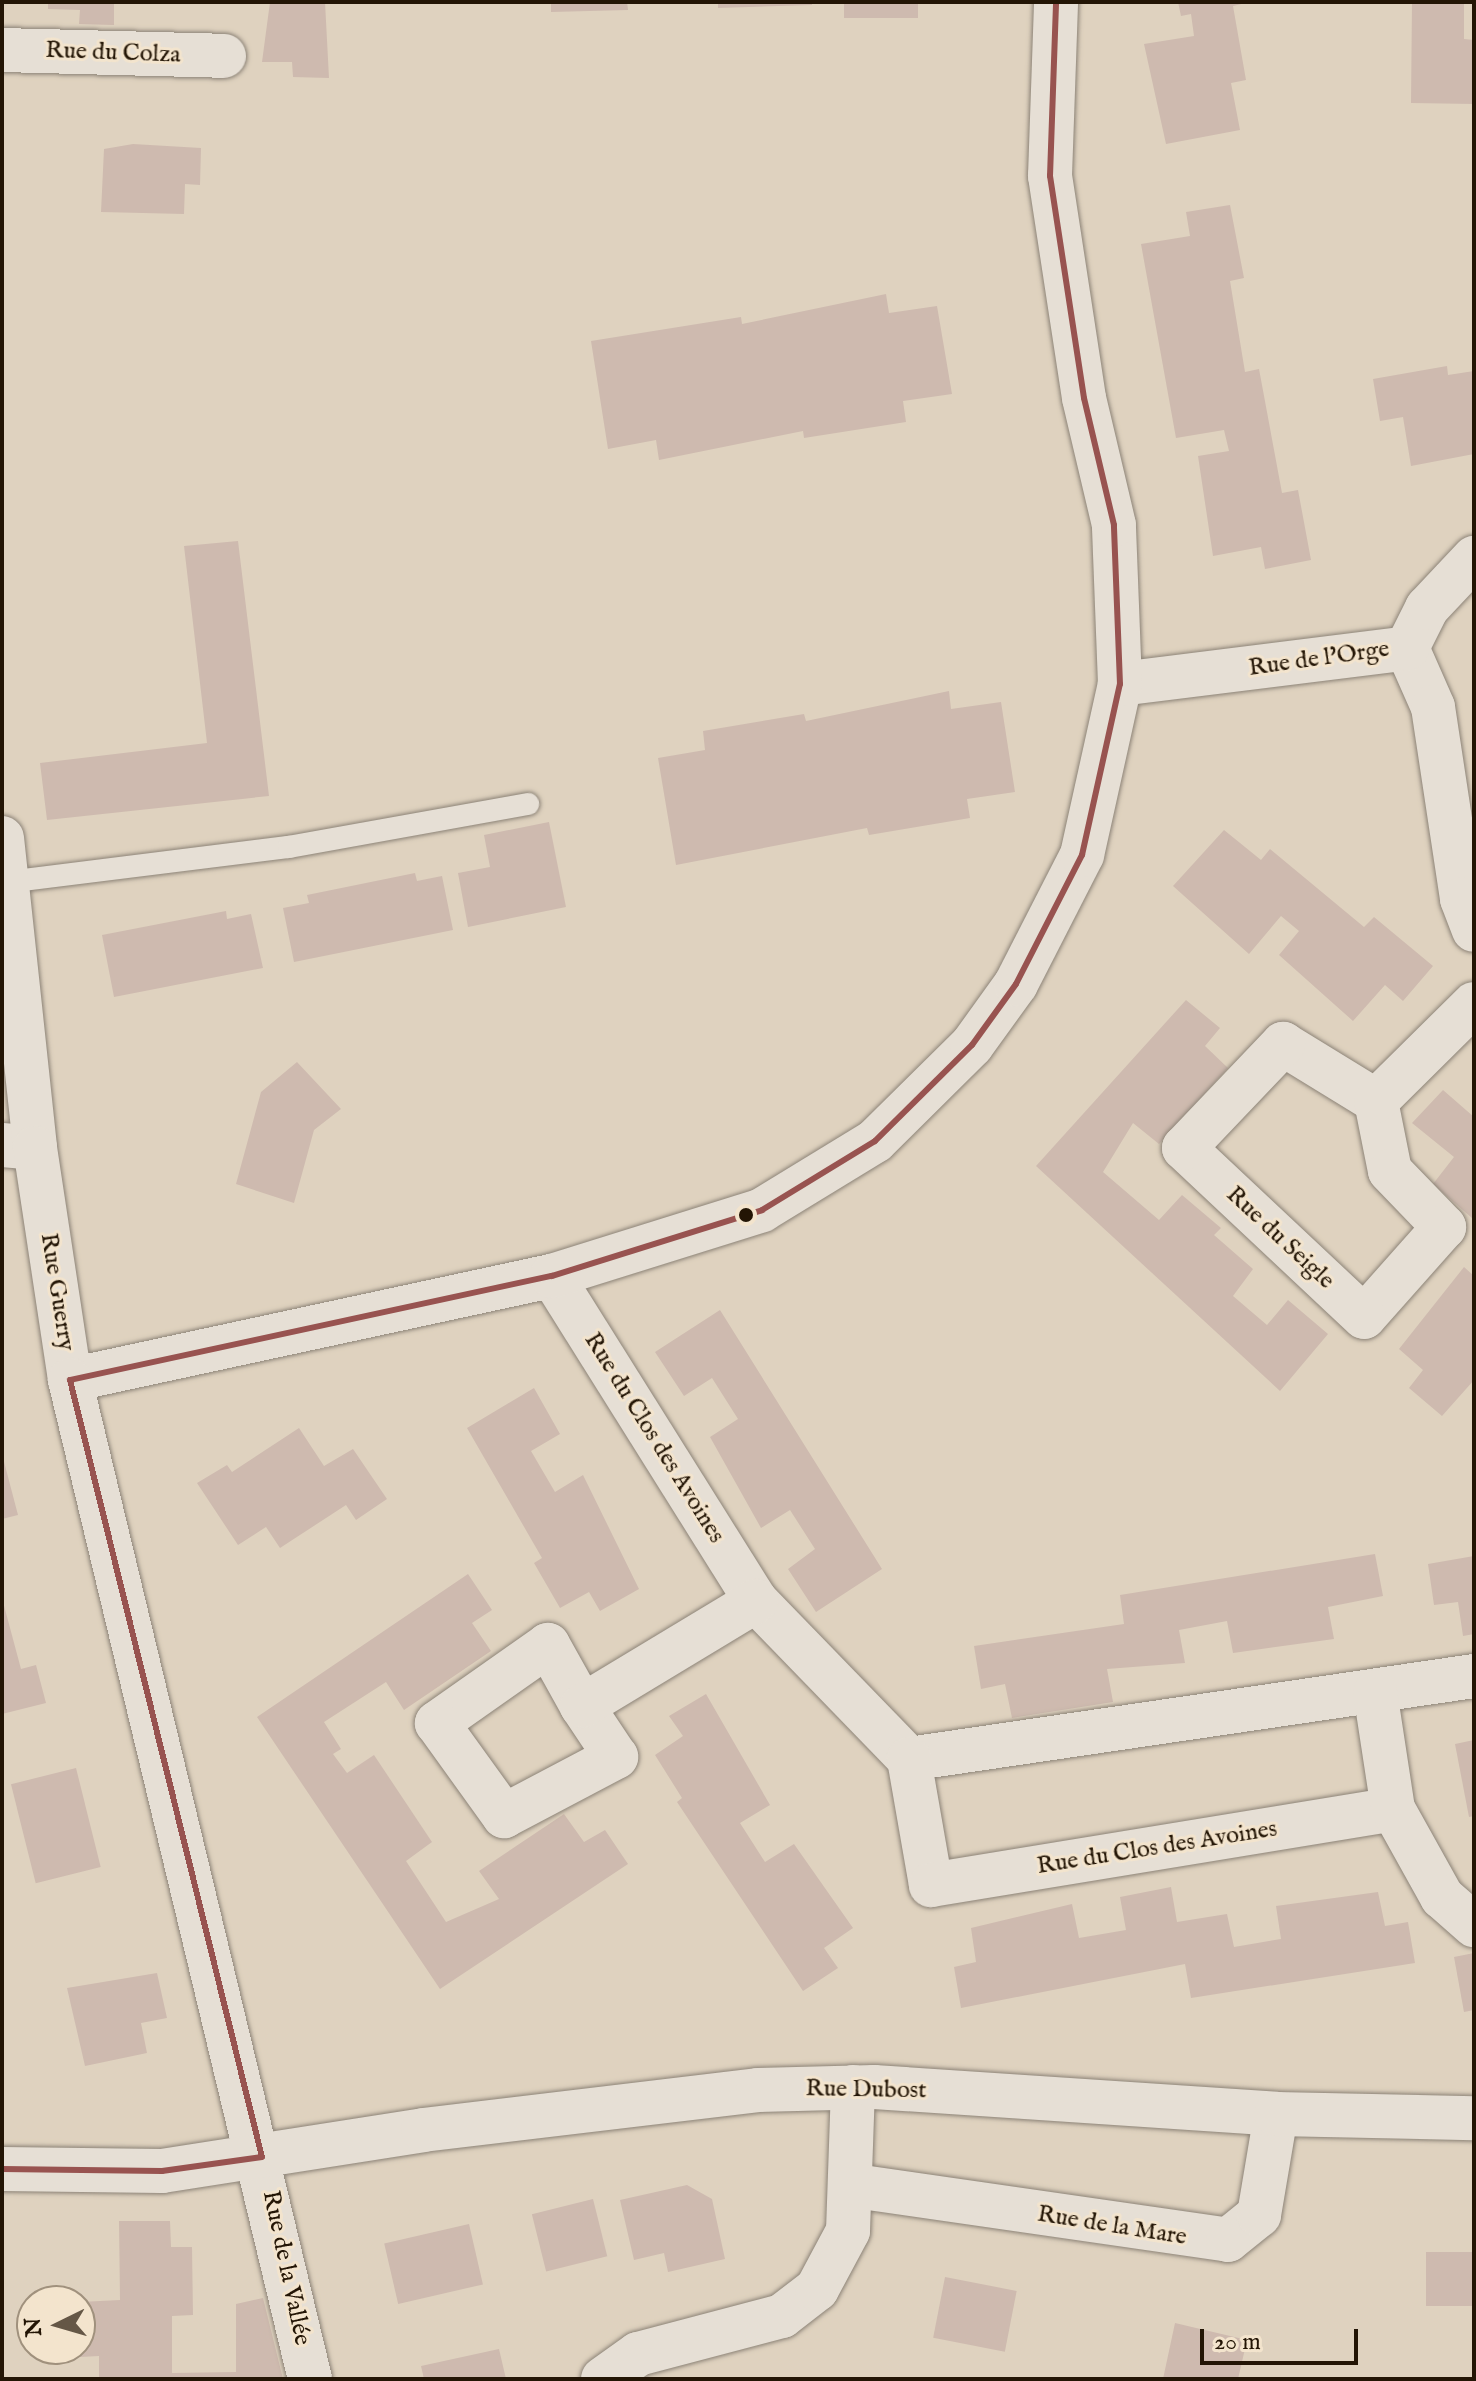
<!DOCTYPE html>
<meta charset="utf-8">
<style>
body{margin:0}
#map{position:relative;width:1476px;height:2381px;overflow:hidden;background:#dfd2bf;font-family:"IM FELL English",serif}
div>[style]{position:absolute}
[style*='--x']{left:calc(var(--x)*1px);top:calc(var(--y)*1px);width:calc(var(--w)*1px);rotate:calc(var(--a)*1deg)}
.building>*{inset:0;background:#cebaaf;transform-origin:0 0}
.roads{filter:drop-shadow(0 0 2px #8c8377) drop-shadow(0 0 2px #8c8377)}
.service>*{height:22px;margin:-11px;padding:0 11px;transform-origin:11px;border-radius:11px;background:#e6dfd5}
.minor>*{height:44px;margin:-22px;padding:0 22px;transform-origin:22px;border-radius:22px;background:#e6dfd5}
.tertiary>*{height:44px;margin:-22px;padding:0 22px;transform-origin:22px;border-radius:22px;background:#e6dfd5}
.secondary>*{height:44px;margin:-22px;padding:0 22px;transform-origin:22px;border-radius:22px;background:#e6dfd5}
.bus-1>*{height:6px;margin:-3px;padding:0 3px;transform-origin:3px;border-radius:3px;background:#985350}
.dots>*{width:22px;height:22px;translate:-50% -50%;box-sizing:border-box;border:4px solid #f3e4cd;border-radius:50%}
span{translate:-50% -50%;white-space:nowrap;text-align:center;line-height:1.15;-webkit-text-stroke:6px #f3e4cd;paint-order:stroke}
.street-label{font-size:24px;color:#231505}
.frame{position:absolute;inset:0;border:4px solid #231505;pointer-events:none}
.north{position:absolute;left:16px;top:2285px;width:80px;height:80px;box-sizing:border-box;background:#f3e4cd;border:2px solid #a0917d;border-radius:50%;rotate:265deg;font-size:22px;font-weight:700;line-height:32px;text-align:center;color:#231505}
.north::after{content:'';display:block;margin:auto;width:28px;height:36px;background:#655746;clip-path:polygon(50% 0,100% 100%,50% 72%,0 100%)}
.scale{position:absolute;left:1200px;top:2329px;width:158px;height:36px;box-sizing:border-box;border:4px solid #231505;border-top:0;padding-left:10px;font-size:24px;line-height:28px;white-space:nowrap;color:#231505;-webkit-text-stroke:6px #f3e4cd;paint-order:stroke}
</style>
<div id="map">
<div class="building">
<i style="clip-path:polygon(48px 2px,114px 2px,114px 25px,79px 24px,80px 10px,48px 9px)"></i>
<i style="clip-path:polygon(270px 2px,325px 2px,329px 78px,293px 77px,292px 62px,262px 62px)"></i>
<i style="clip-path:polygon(551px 2px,627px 2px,628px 10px,551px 12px)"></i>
<i style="clip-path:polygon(718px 2px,812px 2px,812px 5px,718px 8px)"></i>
<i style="left:844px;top:2px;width:74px;height:16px"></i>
<i style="clip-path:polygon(1178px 2px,1250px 2px,1233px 6px,1246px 80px,1231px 83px,1240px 130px,1166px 144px,1144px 44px,1194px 36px,1191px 14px,1181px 16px)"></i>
<i style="clip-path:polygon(1412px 2px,1464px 2px,1464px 39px,1474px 40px,1474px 104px,1411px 103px)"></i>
<i style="clip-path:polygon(133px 144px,201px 148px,200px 185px,185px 184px,184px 214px,101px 212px,104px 149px)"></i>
<i style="clip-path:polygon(1230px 205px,1244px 278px,1230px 281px,1245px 372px,1259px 369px,1282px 493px,1298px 490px,1311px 560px,1265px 569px,1261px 547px,1213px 556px,1198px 456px,1229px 451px,1224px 430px,1176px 438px,1141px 244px,1190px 236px,1186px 212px)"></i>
<i style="clip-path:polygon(886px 294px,889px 313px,937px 306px,952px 394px,903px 401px,906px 422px,804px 438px,803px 431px,659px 460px,656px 440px,608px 449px,591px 341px,741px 317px,742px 324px)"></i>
<i style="clip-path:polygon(1447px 366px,1448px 375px,1474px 371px,1474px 454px,1411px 466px,1403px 417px,1380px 421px,1373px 379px)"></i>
<i style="clip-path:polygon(238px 541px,269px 796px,47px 820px,40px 763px,207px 743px,184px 546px)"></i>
<i style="clip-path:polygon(949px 691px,951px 709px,1001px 702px,1015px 792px,967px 799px,970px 818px,869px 835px,867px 828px,676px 865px,658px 758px,705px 750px,703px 731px,804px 714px,806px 721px)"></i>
<i style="clip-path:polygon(549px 822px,566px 907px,468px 927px,458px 873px,490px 867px,484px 835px)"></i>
<i style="clip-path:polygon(1224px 830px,1261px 860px,1270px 849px,1364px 927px,1374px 917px,1433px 966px,1403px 1001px,1385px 985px,1353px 1021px,1279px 955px,1299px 931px,1281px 916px,1249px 954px,1173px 886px)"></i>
<i style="clip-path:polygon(415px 873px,417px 881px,442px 876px,453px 930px,294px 962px,283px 908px,309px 903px,307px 895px)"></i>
<i style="clip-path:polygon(226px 911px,227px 919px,251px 914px,263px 968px,114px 997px,102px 935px)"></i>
<i style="clip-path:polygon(1186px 1000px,1220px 1028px,1205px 1046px,1228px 1068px,1159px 1144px,1133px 1123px,1103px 1172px,1159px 1220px,1182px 1195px,1221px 1228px,1214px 1235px,1253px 1269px,1233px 1296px,1267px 1325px,1288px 1300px,1328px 1334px,1280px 1391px,1036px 1166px)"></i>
<i style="clip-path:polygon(297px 1062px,341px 1109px,314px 1130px,294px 1203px,236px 1184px,261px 1092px)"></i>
<i style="clip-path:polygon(1443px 1090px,1474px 1117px,1472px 1218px,1433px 1184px,1454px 1157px,1412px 1123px)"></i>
<i style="clip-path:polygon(1464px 1267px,1474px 1276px,1474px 1380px,1442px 1416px,1409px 1388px,1423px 1370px,1399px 1349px)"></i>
<i style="clip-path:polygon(720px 1310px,882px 1569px,816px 1612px,788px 1569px,815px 1549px,790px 1510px,761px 1528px,710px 1437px,738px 1419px,712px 1378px,684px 1396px,655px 1352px)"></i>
<i style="clip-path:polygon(534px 1388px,560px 1434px,531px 1451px,555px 1492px,583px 1475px,639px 1589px,600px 1611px,589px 1592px,560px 1608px,534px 1563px,542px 1558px,467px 1428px)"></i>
<i style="clip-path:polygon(299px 1428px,324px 1466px,353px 1449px,387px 1499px,356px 1520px,346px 1505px,280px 1548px,266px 1527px,238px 1545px,197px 1483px,227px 1465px,232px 1472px)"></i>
<i style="clip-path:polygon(2px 1454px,18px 1515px,2px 1519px)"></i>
<i style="clip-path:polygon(1375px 1554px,1383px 1596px,1328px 1607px,1334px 1639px,1233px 1653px,1227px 1621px,1179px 1630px,1185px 1663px,1107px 1669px,1113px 1702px,1012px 1718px,1005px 1684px,981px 1689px,974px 1646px,1124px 1624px,1120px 1595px)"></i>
<i style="clip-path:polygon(1474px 1556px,1474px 1634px,1463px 1636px,1458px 1602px,1434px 1605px,1428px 1564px)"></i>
<i style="clip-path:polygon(468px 1574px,492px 1610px,472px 1623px,491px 1651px,404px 1710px,386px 1682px,324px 1722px,341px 1749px,333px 1754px,347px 1773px,374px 1755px,432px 1842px,406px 1861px,446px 1922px,499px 1899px,479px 1871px,564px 1814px,584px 1842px,605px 1830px,628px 1864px,440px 1989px,257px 1717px)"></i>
<i style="clip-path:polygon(2px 1598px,21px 1669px,36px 1665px,46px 1703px,2px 1714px)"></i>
<i style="clip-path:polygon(706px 1694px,770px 1805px,740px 1823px,765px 1862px,794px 1844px,853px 1928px,824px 1948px,838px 1968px,803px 1991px,677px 1802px,682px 1798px,655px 1755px,683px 1736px,669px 1716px)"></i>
<i style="clip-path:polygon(1474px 1740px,1474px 1816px,1469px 1817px,1455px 1744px)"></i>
<i style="left:76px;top:1768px;width:102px;height:67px;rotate:76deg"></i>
<i style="clip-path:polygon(1171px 1887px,1177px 1922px,1227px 1914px,1234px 1947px,1281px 1939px,1276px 1906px,1378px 1892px,1385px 1926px,1408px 1922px,1415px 1963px,1191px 1998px,1185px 1964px,961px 2008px,954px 1967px,976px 1962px,971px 1928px,1072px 1904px,1079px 1938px,1126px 1930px,1120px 1897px)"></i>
<i style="clip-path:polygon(1474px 1953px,1474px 2010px,1464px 2012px,1454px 1957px)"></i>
<i style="clip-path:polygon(157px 1973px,167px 2018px,141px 2023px,147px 2053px,85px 2066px,67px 1988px)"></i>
<i style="clip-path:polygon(687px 2185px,712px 2199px,725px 2259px,668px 2272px,664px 2253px,634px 2260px,620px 2200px)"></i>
<i style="left:593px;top:2199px;width:59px;height:63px;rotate:76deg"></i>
<i style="clip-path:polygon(119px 2221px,170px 2221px,171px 2247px,192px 2247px,193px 2315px,172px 2316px,172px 2373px,236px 2372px,236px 2304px,263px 2298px,283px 2379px,99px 2379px,99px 2356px,80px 2357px,80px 2302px,120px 2300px)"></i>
<i style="left:469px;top:2224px;width:62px;height:87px;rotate:77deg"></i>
<i style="left:1474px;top:2252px;width:54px;height:48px;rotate:90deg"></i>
<i style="left:945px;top:2277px;width:73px;height:62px;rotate:11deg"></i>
<i style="clip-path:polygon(1175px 2323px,1247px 2340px,1238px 2379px,1163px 2379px)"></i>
<i style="clip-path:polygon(499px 2349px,506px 2379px,424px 2379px,421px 2366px)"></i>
</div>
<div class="roads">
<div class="service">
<i style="--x:7;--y:882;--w:284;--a:-7.1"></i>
<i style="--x:289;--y:847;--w:243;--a:-10.2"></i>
</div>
<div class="minor">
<i style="--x:2;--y:50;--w:222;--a:1.5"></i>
<i style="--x:1407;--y:648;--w:64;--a:66.2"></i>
<i style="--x:1433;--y:707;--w:194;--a:81.4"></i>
<i style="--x:1462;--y:899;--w:33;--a:69"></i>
<i style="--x:1120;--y:684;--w:289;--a:-7.1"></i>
<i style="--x:1407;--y:648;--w:45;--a:-63.4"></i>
<i style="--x:1427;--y:608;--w:69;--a:-46.8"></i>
<i style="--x:1283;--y:1044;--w:109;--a:31.5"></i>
<i style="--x:1376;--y:1101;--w:71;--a:78.7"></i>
<i style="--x:1390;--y:1171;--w:78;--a:46"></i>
<i style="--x:1444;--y:1227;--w:120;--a:131.6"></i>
<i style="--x:1364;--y:1317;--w:247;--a:-136.8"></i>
<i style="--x:1184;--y:1148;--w:144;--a:-46.4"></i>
<i style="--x:1376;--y:1101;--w:138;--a:-44.7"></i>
<i style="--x:2;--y:1145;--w:33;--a:5"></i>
<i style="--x:552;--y:1276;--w:384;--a:57.9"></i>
<i style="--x:756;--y:1601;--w:220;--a:45.9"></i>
<i style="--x:909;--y:1759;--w:571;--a:-8.36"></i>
<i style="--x:70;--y:1380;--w:493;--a:-12.2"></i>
<i style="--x:552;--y:1276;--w:220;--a:-17.4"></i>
<i style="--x:762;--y:1210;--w:132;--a:-31.4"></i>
<i style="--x:875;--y:1141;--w:136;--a:-44.7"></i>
<i style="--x:972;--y:1045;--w:75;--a:-54.2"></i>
<i style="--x:1016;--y:984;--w:145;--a:-62.9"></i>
<i style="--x:1082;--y:855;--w:175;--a:-77.5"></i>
<i style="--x:1120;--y:684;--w:159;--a:-92.2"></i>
<i style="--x:1114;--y:525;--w:130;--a:-103.3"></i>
<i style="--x:1084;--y:398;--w:225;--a:-98.7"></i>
<i style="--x:1050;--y:176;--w:174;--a:-88"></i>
<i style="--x:582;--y:1706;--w:70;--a:-119.1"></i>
<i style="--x:548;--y:1645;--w:136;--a:144.9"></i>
<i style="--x:437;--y:1723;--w:115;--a:54.2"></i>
<i style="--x:504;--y:1816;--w:127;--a:-27.8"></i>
<i style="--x:616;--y:1757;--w:61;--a:-123.7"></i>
<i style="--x:582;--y:1706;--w:203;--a:-31.1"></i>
<i style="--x:909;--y:1759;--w:128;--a:80.1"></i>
<i style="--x:931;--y:1885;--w:468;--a:-9.3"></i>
<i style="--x:1393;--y:1809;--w:118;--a:-98.7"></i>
<i style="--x:1393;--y:1809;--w:101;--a:60.9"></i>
<i style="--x:1442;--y:1897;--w:43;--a:41.2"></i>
<i style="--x:855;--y:2186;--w:377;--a:8.2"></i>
<i style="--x:1228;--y:2240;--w:40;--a:-39"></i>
<i style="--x:1259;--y:2215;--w:102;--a:-80.4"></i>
<i style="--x:603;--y:2379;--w:43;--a:-35.5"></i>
<i style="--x:638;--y:2354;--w:149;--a:-14.8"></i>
<i style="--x:782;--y:2316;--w:44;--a:-37.6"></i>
<i style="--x:817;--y:2289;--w:66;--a:-61.9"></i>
<i style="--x:848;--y:2231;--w:144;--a:-88"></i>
</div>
<div class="tertiary">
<i style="--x:2;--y:838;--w:312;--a:83.9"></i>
<i style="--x:35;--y:1148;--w:235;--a:81.4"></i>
<i style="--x:70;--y:1380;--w:1027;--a:76.49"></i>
</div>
<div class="secondary">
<i style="--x:2;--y:2169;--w:160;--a:0.7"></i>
<i style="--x:162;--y:2171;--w:264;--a:-8.9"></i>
<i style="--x:423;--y:2130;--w:337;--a:-6.8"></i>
<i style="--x:758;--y:2090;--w:116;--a:-1.5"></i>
<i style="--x:874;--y:2087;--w:403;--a:3.8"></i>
<i style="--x:1276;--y:2114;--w:198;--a:1.2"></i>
</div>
</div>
<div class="bus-1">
<i style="--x:70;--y:1380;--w:493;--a:-12.2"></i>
<i style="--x:552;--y:1276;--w:220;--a:-17.4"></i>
<i style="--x:762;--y:1210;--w:132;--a:-31.4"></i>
<i style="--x:875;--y:1141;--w:136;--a:-44.7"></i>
<i style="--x:972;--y:1045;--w:75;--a:-54.2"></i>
<i style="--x:1016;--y:984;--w:145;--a:-62.9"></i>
<i style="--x:1082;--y:855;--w:175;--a:-77.5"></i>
<i style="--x:1120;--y:684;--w:159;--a:-92.2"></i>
<i style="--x:1114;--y:525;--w:130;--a:-103.3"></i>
<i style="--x:1084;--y:398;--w:225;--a:-98.7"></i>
<i style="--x:1050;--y:176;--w:174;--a:-88"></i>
<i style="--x:70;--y:1380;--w:800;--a:76.12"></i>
<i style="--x:2;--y:2169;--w:160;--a:0.7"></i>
<i style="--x:162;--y:2171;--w:101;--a:-8"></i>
</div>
<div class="dots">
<i style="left:746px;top:1215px;background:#231505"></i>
</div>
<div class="street-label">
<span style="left:113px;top:53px;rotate:2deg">Rue du Colza</span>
<span style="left:1319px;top:659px;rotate:-8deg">Rue de l'Orge</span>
<span style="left:1280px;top:1238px;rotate:43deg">Rue du Seigle</span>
<span style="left:57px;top:1292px;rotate:81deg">Rue Guerry</span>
<span style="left:654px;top:1438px;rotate:58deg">Rue du Clos des Avoines</span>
<span style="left:1157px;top:1848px;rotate:-9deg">Rue du Clos des Avoines</span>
<span style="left:866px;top:2090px;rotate:1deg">Rue Dubost</span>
<span style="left:1112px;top:2226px;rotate:9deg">Rue de la Mare</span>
<span style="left:286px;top:2268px;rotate:78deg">Rue de la Vallée</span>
</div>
<div class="frame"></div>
<div class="north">N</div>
<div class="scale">20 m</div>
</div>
